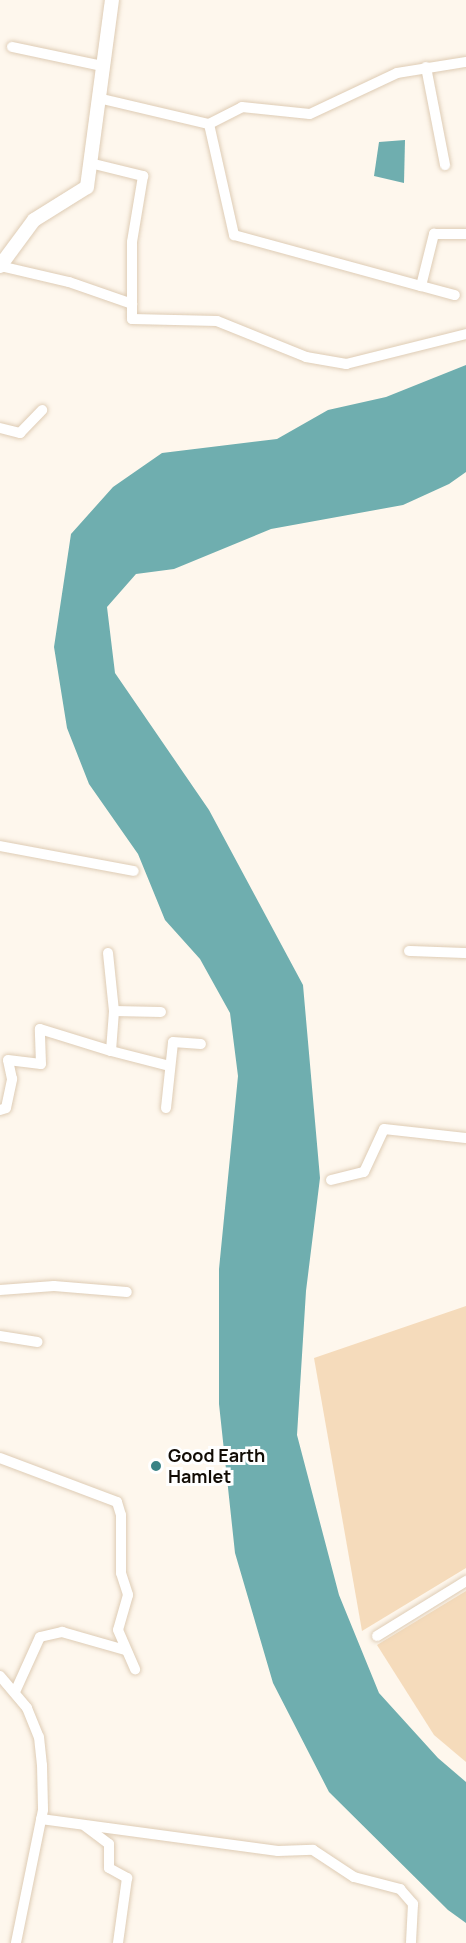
<!DOCTYPE html>
<style>
body{margin:0}
#map{position:relative;width:466px;height:1943px;overflow:hidden;background:#fef7ed;font-family:Manrope,sans-serif}
div>[style]{position:absolute}
[style*='--x']{left:calc(var(--x)*1px);top:calc(var(--y)*1px);width:calc(var(--w)*1px);rotate:calc(var(--a)*1deg)}
.green>*{inset:0;background:#f5dbbb}
.water>*{inset:0;background:#6faeaf}
.roads{filter:drop-shadow(0 0 2px #deccb5) drop-shadow(0 0 2px #deccb5)}
.minor>*{height:10px;margin:-5px;padding:0 5px;transform-origin:5px;border-radius:5px;background:#fff}
.tertiary>*{height:14px;margin:-7px;padding:0 7px;transform-origin:7px;border-radius:7px;background:#fff}
.dots>*{width:16px;height:16px;translate:-50% -50%;box-sizing:border-box;border:3px solid #fff;border-radius:50%}
span{translate:-50% -50%;white-space:nowrap;text-align:center;line-height:1.15;-webkit-text-stroke:6px #fff;paint-order:stroke}
.poi-label{font-size:18px;color:#120c05;font-weight:700}
.left{translate:0 -50%;text-align:left}
</style>
<div id="map">
<div class="green">
<i style="clip-path:polygon(466px 1306px,466px 1568px,362px 1631px,314px 1358px)"></i>
<i style="clip-path:polygon(466px 1591px,466px 1762px,434px 1735px,377px 1645px)"></i>
</div>
<div class="water">
<i style="clip-path:polygon(405px 140px,404px 183px,374px 176px,379px 142px)"></i>
<i style="clip-path:polygon(466px 365px,466px 472px,449px 484px,403px 505px,271px 529px,174px 569px,136px 574px,107px 607px,115px 673px,209px 810px,303px 985px,320px 1178px,306px 1291px,297px 1435px,339px 1595px,379px 1693px,438px 1758px,466px 1782px,466px 1923px,448px 1910px,329px 1792px,273px 1683px,235px 1553px,219px 1404px,219px 1269px,238px 1076px,230px 1013px,200px 959px,165px 920px,138px 854px,89px 784px,67px 728px,54px 647px,71px 534px,113px 487px,162px 453px,277px 439px,328px 410px,386px 397px)"></i>
</div>
<div class="roads">
<div class="minor">
<i style="--x:12;--y:47;--w:92;--a:11.9"></i>
<i style="--x:426;--y:67;--w:100;--a:79"></i>
<i style="--x:98;--y:98;--w:114;--a:13.2"></i>
<i style="--x:209;--y:124;--w:37;--a:-27"></i>
<i style="--x:242;--y:107;--w:68;--a:5.9"></i>
<i style="--x:310;--y:114;--w:96;--a:-25.2"></i>
<i style="--x:397;--y:73;--w:70;--a:-9.1"></i>
<i style="--x:209;--y:124;--w:114;--a:77.3"></i>
<i style="--x:234;--y:235;--w:194;--a:15.3"></i>
<i style="--x:421;--y:286;--w:54;--a:-76"></i>
<i style="--x:434;--y:234;--w:32;--a:0"></i>
<i style="--x:90;--y:163;--w:55;--a:13.8"></i>
<i style="--x:143;--y:176;--w:67;--a:99.5"></i>
<i style="--x:132;--y:242;--w:77;--a:90"></i>
<i style="--x:132;--y:319;--w:85;--a:1.3"></i>
<i style="--x:217;--y:321;--w:96;--a:22"></i>
<i style="--x:306;--y:357;--w:41;--a:9.9"></i>
<i style="--x:346;--y:364;--w:124;--a:-14"></i>
<i style="--x:0;--y:266;--w:71;--a:13.1"></i>
<i style="--x:69;--y:282;--w:67;--a:19.2"></i>
<i style="--x:421;--y:286;--w:35;--a:15"></i>
<i style="--x:0;--y:428;--w:21;--a:14"></i>
<i style="--x:20;--y:433;--w:32;--a:-46"></i>
<i style="--x:0;--y:846;--w:136;--a:10.6"></i>
<i style="--x:409;--y:951;--w:57;--a:2"></i>
<i style="--x:108;--y:953;--w:58;--a:84.1"></i>
<i style="--x:111;--y:1051;--w:61;--a:14.3"></i>
<i style="--x:166;--y:1108;--w:66;--a:-83.9"></i>
<i style="--x:173;--y:1042;--w:28;--a:4"></i>
<i style="--x:0;--y:1110;--w:6;--a:-18"></i>
<i style="--x:6;--y:1108;--w:30;--a:-78"></i>
<i style="--x:12;--y:1079;--w:19;--a:-102"></i>
<i style="--x:8;--y:1060;--w:33;--a:7"></i>
<i style="--x:41;--y:1064;--w:35;--a:-92"></i>
<i style="--x:40;--y:1029;--w:74;--a:17.2"></i>
<i style="--x:111;--y:1051;--w:40;--a:-85.7"></i>
<i style="--x:114;--y:1011;--w:47;--a:1.2"></i>
<i style="--x:331;--y:1180;--w:34;--a:-14"></i>
<i style="--x:364;--y:1172;--w:47;--a:-65.1"></i>
<i style="--x:384;--y:1129;--w:82;--a:6.3"></i>
<i style="--x:0;--y:1290;--w:54;--a:-4.2"></i>
<i style="--x:54;--y:1286;--w:73;--a:4.7"></i>
<i style="--x:0;--y:1336;--w:38;--a:9"></i>
<i style="--x:0;--y:1458;--w:125;--a:20.6"></i>
<i style="--x:117;--y:1502;--w:14;--a:73"></i>
<i style="--x:121;--y:1515;--w:58;--a:90"></i>
<i style="--x:121;--y:1573;--w:23;--a:72"></i>
<i style="--x:128;--y:1595;--w:36;--a:106"></i>
<i style="--x:118;--y:1630;--w:43;--a:66.4"></i>
<i style="--x:377;--y:1636;--w:105;--a:-31.7"></i>
<i style="--x:0;--y:1676;--w:42;--a:49.8"></i>
<i style="--x:27;--y:1708;--w:31;--a:68"></i>
<i style="--x:39;--y:1737;--w:28;--a:84"></i>
<i style="--x:42;--y:1765;--w:45;--a:88.7"></i>
<i style="--x:43;--y:1810;--w:136;--a:101.5"></i>
<i style="--x:15;--y:1692;--w:60;--a:-65.6"></i>
<i style="--x:40;--y:1637;--w:23;--a:-13"></i>
<i style="--x:62;--y:1632;--w:66;--a:15.9"></i>
<i style="--x:41;--y:1819;--w:239;--a:7.7"></i>
<i style="--x:278;--y:1851;--w:35;--a:-2"></i>
<i style="--x:313;--y:1850;--w:49;--a:33.4"></i>
<i style="--x:354;--y:1877;--w:48;--a:14.6"></i>
<i style="--x:400;--y:1889;--w:20;--a:49"></i>
<i style="--x:413;--y:1904;--w:39;--a:93"></i>
<i style="--x:85;--y:1826;--w:30;--a:37"></i>
<i style="--x:109;--y:1844;--w:24;--a:90"></i>
<i style="--x:109;--y:1868;--w:21;--a:29"></i>
<i style="--x:127;--y:1878;--w:66;--a:97.9"></i>
</div>
<div class="tertiary">
<i style="--x:0;--y:266;--w:57;--a:-53.5"></i>
<i style="--x:34;--y:220;--w:62;--a:-31.9"></i>
<i style="--x:87;--y:187;--w:189;--a:-82.4"></i>
</div>
</div>
<div class="dots">
<i style="left:156px;top:1466px;background:#398284"></i>
</div>
<div class="poi-label">
<span class="left" style="left:168px;top:1466px">Good Earth<br>Hamlet</span>
</div>
</div>
